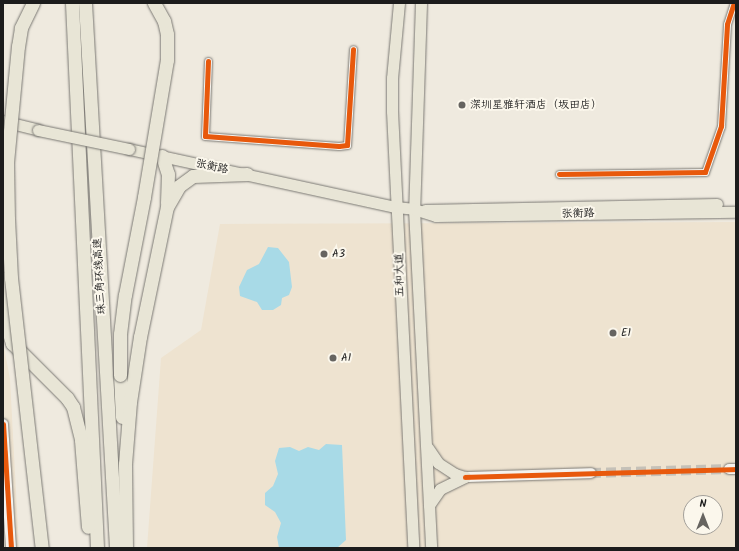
<!DOCTYPE html>
<meta charset="utf-8">
<style>
body{margin:0}
#map{position:relative;width:739px;height:551px;overflow:hidden;background:#efeadf;font-family:Kalam,"LXGW WenKai TC",sans-serif}
div>[style]{position:absolute}
[style*='--x']{left:calc(var(--x)*1px);top:calc(var(--y)*1px);width:calc(var(--w)*1px);rotate:calc(var(--a)*1deg)}
.built>*{inset:0;background:#eee3d0}
.water>*{inset:0;background:#a8dae7}
.secondary-tunnel>*{height:10px;margin-top:-5px;transform-origin:0;background:repeating-linear-gradient(90deg,#c5c1b8 0 10px,transparent 0 15px)}
.roads{filter:drop-shadow(0 0 1px #7b7974) drop-shadow(0 0 1px #7b7974)}
.street>*{height:7px;margin:-3.5px;padding:0 3.5px;transform-origin:3.5px;border-radius:3.5px;background:#f5f3ee}
.secondary>*{height:10px;margin:-5px;padding:0 5px;transform-origin:5px;border-radius:5px;background:#f5f3ee}
.primary>*{height:11px;margin:-5.5px;padding:0 5.5px;transform-origin:5.5px;border-radius:5.5px;background:#e8e5d6}
.highway>*{height:13px;margin:-6.5px;padding:0 6.5px;transform-origin:6.5px;border-radius:6.5px;background:#e8e5d6}
.bridges{filter:drop-shadow(0 0 1px #7b7974) drop-shadow(0 0 1px #7b7974)}
.primary-bridge>*{height:11px;margin:-5.5px;padding:0 5.5px;transform-origin:5.5px;border-radius:5.5px;background:#e8e5d6}
.highway-bridge>*{height:13px;margin:-6.5px;padding:0 6.5px;transform-origin:6.5px;border-radius:6.5px;background:#e8e5d6}
.cycleway>*{height:5px;margin:-2.5px;padding:0 2.5px;transform-origin:2.5px;border-radius:2.5px;background:#e8590c}
.dots>*{width:11px;height:11px;translate:-50% -50%;box-sizing:border-box;border:2px solid #fbf7ec;border-radius:50%}
span{translate:-50% -50%;white-space:nowrap;text-align:center;line-height:1.15;-webkit-text-stroke:4px #fbf7ec;paint-order:stroke}
.poi-label{font-size:11px;color:#1c1c1c}
.left{translate:0 -50%;text-align:left}
.street-label{font-size:11px;color:#1c1c1c}
.frame{position:absolute;inset:0;border:4px solid #1c1c1c;pointer-events:none}
.north{position:absolute;left:683px;top:495px;width:40px;height:40px;box-sizing:border-box;background:#fbf7ec;border:1px solid #a29f99;border-radius:50%;rotate:0deg;font-size:11px;font-weight:700;line-height:16px;text-align:center;color:#1c1c1c}
.north::after{content:'';display:block;margin:auto;width:14px;height:18px;background:#666460;clip-path:polygon(50% 0,100% 100%,50% 72%,0 100%)}
</style>
<div id="map">
<div class="built">
<i style="clip-path:polygon(evenodd,736px 222px,736px 548px,147px 548px,161px 358px,201px 330px,220px 224px,736px 222px,691px 503px,715px 503px,715px 527px,691px 527px,691px 503px)"></i>
<i style="clip-path:polygon(3px 342px,10px 379px,19px 548px,3px 548px)"></i>
</div>
<div class="water">
<i style="clip-path:polygon(268px 247px,278px 248px,289px 262px,292px 287px,289px 295px,282px 298px,281px 305px,273px 310px,262px 310px,257px 302px,240px 296px,239px 287px,247px 270px,259px 264px)"></i>
<i style="clip-path:polygon(326px 444px,342px 445px,346px 540px,337px 548px,279px 548px,277px 537px,281px 523px,275px 512px,265px 505px,265px 493px,273px 486px,278px 474px,275px 461px,279px 448px,290px 447px,299px 451px,308px 447px,319px 450px)"></i>
</div>
<div class="secondary-tunnel">
<i style="--x:591;--y:473;--w:138;--a:-1.7"></i>
</div>
<div class="roads">
<div class="street">
<i style="--x:208;--y:61;--w:75;--a:92.3"></i>
<i style="--x:205;--y:136;--w:134;--a:4.3"></i>
<i style="--x:339;--y:146;--w:8;--a:-7"></i>
<i style="--x:347;--y:145;--w:96;--a:-86.4"></i>
<i style="--x:559;--y:174;--w:146;--a:-0.8"></i>
<i style="--x:705;--y:172;--w:49;--a:-70.8"></i>
<i style="--x:721;--y:126;--w:102;--a:-86.6"></i>
<i style="--x:727;--y:24;--w:22;--a:-72"></i>
</div>
<div class="secondary">
<i style="--x:3;--y:424;--w:124;--a:86.3"></i>
<i style="--x:729;--y:469;--w:7;--a:0"></i>
<i style="--x:465;--y:477;--w:126;--a:-1.8"></i>
</div>
<div class="primary">
<i style="--x:399;--y:3;--w:75;--a:95.3"></i>
<i style="--x:392;--y:78;--w:33;--a:90"></i>
<i style="--x:392;--y:111;--w:438;--a:87.2"></i>
<i style="--x:421;--y:3;--w:206;--a:91.9"></i>
<i style="--x:414;--y:209;--w:339;--a:87.1"></i>
<i style="--x:3;--y:121;--w:36;--a:14"></i>
<i style="--x:129;--y:149;--w:273;--a:12.3"></i>
<i style="--x:396;--y:207;--w:18;--a:6"></i>
<i style="--x:414;--y:209;--w:23;--a:18"></i>
<i style="--x:436;--y:216;--w:300;--a:-0.8"></i>
<i style="--x:425;--y:210;--w:292;--a:-1.2"></i>
<i style="--x:428;--y:448;--w:18;--a:56"></i>
<i style="--x:438;--y:463;--w:20;--a:33"></i>
<i style="--x:455;--y:474;--w:10;--a:17"></i>
<i style="--x:429;--y:505;--w:19;--a:-55"></i>
<i style="--x:440;--y:489;--w:28;--a:-26"></i>
</div>
<div class="highway">
<i style="--x:72;--y:3;--w:546;--a:87.37"></i>
<i style="--x:85;--y:3;--w:546;--a:86.74"></i>
<i style="--x:162;--y:156;--w:19;--a:72"></i>
<i style="--x:168;--y:174;--w:29;--a:92"></i>
<i style="--x:3;--y:279;--w:51;--a:84.4"></i>
<i style="--x:8;--y:330;--w:14;--a:73"></i>
<i style="--x:12;--y:343;--w:78;--a:45"></i>
<i style="--x:67;--y:398;--w:11;--a:56"></i>
<i style="--x:73;--y:407;--w:34;--a:76"></i>
<i style="--x:81;--y:440;--w:87;--a:85.4"></i>
<i style="--x:120;--y:375;--w:42;--a:87.3"></i>
<i style="--x:126;--y:548;--w:84;--a:-90.7"></i>
<i style="--x:125;--y:464;--w:62;--a:-85.4"></i>
<i style="--x:130;--y:402;--w:66;--a:-81.3"></i>
<i style="--x:140;--y:337;--w:133;--a:-78.3"></i>
<i style="--x:167;--y:207;--w:24;--a:-60"></i>
<i style="--x:179;--y:186;--w:17;--a:-36"></i>
<i style="--x:193;--y:176;--w:54;--a:-2.1"></i>
</div>
</div>
<div class="bridges">
<div class="primary-bridge">
<i style="--x:38;--y:130;--w:93;--a:11.8"></i>
</div>
<div class="highway-bridge">
<i style="--x:33;--y:3;--w:28;--a:116"></i>
<i style="--x:21;--y:28;--w:18;--a:99"></i>
<i style="--x:18;--y:46;--w:118;--a:95.4"></i>
<i style="--x:7;--y:163;--w:56;--a:89"></i>
<i style="--x:8;--y:219;--w:59;--a:87.1"></i>
<i style="--x:11;--y:278;--w:272;--a:83.5"></i>
<i style="--x:120;--y:375;--w:41;--a:-90"></i>
<i style="--x:120;--y:334;--w:39;--a:-83"></i>
<i style="--x:125;--y:295;--w:100;--a:-79"></i>
<i style="--x:144;--y:197;--w:139;--a:-80.5"></i>
<i style="--x:167;--y:60;--w:26;--a:-90"></i>
<i style="--x:167;--y:34;--w:13;--a:-103"></i>
<i style="--x:164;--y:21;--w:21;--a:-119"></i>
</div>
</div>
<div class="cycleway">
<i style="--x:208;--y:61;--w:75;--a:92.3"></i>
<i style="--x:205;--y:136;--w:134;--a:4.3"></i>
<i style="--x:339;--y:146;--w:8;--a:-7"></i>
<i style="--x:347;--y:145;--w:96;--a:-86.4"></i>
<i style="--x:559;--y:174;--w:146;--a:-0.8"></i>
<i style="--x:705;--y:172;--w:49;--a:-70.8"></i>
<i style="--x:721;--y:126;--w:102;--a:-86.6"></i>
<i style="--x:727;--y:24;--w:22;--a:-72"></i>
<i style="--x:3;--y:424;--w:124;--a:86.3"></i>
<i style="--x:465;--y:477;--w:271;--a:-1.7"></i>
</div>
<div class="dots">
<i style="left:462px;top:105px;background:#666460"></i>
<i style="left:324px;top:254px;background:#666460"></i>
<i style="left:613px;top:333px;background:#666460"></i>
<i style="left:333px;top:358px;background:#666460"></i>
</div>
<div class="poi-label">
<span class="left" style="left:470px;top:105px">深圳星雅轩酒店（坂田店）</span>
<span class="left" style="left:332px;top:254px">A3</span>
<span class="left" style="left:621px;top:333px">E1</span>
<span class="left" style="left:341px;top:358px">A1</span>
</div>
<div class="street-label">
<span style="left:212px;top:167px;rotate:12deg">张衡路</span>
<span style="left:578px;top:214px;rotate:-1deg">张衡路</span>
<span style="left:400px;top:275px;rotate:-91deg">五和大道</span>
<span style="left:100px;top:276px;rotate:-93deg">珠三角环线高速</span>
</div>
<div class="frame"></div>
<div class="north">N</div>
</div>
